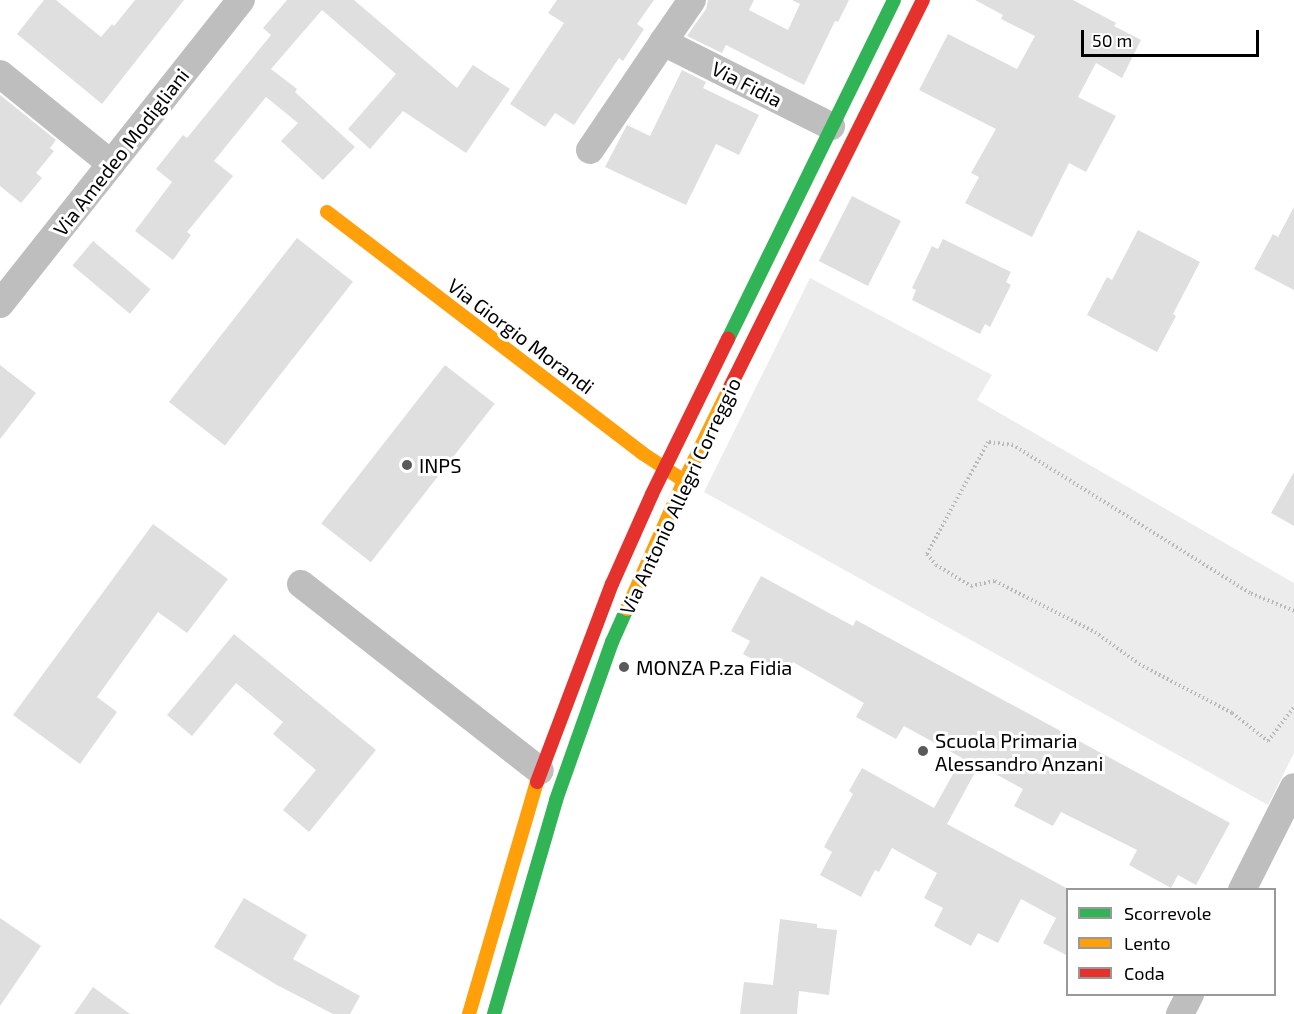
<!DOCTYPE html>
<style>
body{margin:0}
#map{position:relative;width:1294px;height:1014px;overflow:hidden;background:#fff;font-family:"Exo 2",sans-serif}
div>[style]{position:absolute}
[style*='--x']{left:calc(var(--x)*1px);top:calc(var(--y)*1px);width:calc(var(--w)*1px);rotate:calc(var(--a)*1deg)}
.green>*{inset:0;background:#ececec}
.building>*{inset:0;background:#dfdfdf;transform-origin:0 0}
.path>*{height:4px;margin-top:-2px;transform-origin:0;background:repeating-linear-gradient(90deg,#b9b9b9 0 1.5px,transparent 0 4.5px)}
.street>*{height:28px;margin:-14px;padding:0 14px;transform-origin:14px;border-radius:14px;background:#bebebe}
.fast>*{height:14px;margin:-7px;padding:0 7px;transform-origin:7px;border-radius:7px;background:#30b455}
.slow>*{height:14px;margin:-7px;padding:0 7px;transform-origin:7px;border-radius:7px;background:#ff9f0a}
.jam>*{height:14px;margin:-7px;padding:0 7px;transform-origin:7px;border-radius:7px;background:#e5322d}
.dots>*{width:16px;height:16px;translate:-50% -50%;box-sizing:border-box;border:3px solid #fff;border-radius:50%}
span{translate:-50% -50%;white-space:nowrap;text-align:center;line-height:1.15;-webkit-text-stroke:6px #fff;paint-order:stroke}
.street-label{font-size:20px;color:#000}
.poi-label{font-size:20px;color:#000}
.left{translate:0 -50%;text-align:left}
.legend{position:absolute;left:1066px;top:888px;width:210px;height:108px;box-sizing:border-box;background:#fff;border:2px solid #999;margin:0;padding:8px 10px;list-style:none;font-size:18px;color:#000}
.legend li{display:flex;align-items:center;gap:12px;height:30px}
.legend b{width:30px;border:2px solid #999}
.scale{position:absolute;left:1081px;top:30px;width:178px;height:27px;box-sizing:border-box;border:3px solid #000;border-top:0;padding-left:8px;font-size:18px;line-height:21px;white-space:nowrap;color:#000;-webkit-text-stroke:4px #fff;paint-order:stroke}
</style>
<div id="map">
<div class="green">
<i style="clip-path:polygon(810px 278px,992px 375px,977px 400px,1294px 583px,1294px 753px,1268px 805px,704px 492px)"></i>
</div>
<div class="building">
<i style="clip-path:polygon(44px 0,56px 0,101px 37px,112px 24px,114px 26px,135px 0,184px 0,102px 104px,17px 34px)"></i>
<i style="clip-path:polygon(287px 0,354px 0,457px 88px,473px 65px,510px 89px,466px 153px,403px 111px,370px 149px,348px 129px,396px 74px,322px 10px,271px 69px,297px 89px,295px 92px,355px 147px,323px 180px,281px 141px,298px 123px,266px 97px,214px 161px,233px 176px,187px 232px,191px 235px,173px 260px,135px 231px,172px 182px,156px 169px,183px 135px,187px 138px,271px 35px,263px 28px)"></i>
<i style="clip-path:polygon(557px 0,654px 0,637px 24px,644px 29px,623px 61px,619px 58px,574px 125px,555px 113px,545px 127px,510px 104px,564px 23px,548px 13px)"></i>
<i style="clip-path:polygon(708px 0,754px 0,749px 10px,788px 30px,800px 4px,792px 0,849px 0,838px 22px,835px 21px,804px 85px,726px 45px,722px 53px,687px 36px,706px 9px)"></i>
<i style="clip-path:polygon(975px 0,1073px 0,1116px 23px,1114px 26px,1141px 40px,1122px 78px,1096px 63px,1078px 97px,1116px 116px,1086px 172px,1069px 163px,1032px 237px,965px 203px,979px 177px,971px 173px,996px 129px,919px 90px,948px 34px,1017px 69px,1035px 36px,1001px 19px,1003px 15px)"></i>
<i style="clip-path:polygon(682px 70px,706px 82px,703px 88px,759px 115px,739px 155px,716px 144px,686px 205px,605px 167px,627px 125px,650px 136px)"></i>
<i style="clip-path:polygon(0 95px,56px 140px,50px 148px,54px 151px,36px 173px,42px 178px,21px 203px,0 186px)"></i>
<i style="left:852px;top:196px;width:55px;height:73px;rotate:27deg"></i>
<i style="clip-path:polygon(1294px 207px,1294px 290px,1254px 269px,1273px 234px,1278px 237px)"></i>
<i style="clip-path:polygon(1138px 230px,1200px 262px,1173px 314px,1176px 316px,1157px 352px,1087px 315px,1107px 277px,1112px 280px)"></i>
<i style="left:297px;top:238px;width:71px;height:208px;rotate:38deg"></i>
<i style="clip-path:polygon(943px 239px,1011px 272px,1006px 282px,1011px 285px,990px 327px,985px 324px,980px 334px,912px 300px,916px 290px,912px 288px,932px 246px,938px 249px)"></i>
<i style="left:93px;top:241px;width:75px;height:32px;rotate:40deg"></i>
<i style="clip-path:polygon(0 365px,36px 393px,0 439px)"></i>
<i style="left:445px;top:365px;width:63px;height:201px;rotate:38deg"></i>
<i style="clip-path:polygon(1294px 472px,1294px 526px,1271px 513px)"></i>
<i style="clip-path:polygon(153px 524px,228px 579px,187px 633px,158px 612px,97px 697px,117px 712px,80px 764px,13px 715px)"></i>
<i style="clip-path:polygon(761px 576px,853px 626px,856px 620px,1230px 823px,1196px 885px,1178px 875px,1171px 888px,1129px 865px,1137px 850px,1061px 812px,1053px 826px,1014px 806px,1023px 789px,979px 765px,947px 824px,1068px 889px,1068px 956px,1043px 943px,1056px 918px,1021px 899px,998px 943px,978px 933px,971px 946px,934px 926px,943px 908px,924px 898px,937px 873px,892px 848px,879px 872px,875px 870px,861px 897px,820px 875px,832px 852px,824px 847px,853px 794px,849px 791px,862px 768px,934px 808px,962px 758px,904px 726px,896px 739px,856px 717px,864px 703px,793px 662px,785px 677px,743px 654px,750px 641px,731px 631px)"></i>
<i style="clip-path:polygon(234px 634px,376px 750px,309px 832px,283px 810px,316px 770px,273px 734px,283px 722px,236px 683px,192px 736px,167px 715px)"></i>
<i style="clip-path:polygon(244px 898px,307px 935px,293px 959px,360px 996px,350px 1014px,333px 1014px,277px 985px,214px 947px)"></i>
<i style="clip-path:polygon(0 918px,41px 946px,0 1006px)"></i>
<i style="clip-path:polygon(780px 919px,817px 924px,817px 928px,837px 930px,829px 995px,799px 991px,797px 1014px,740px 1014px,744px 982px,773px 985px)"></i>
<i style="clip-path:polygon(93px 987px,130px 1014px,74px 1014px)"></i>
</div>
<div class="path">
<i style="--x:1294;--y:611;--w:48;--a:-157.8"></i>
<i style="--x:1250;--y:593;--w:279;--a:-148"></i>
<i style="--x:1013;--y:445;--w:25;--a:-173"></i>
<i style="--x:988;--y:442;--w:128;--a:118.6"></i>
<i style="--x:927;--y:554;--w:14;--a:51"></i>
<i style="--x:936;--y:565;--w:41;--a:31"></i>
<i style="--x:971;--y:586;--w:25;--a:-12"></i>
<i style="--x:995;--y:581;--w:112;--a:27"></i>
<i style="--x:1095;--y:632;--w:54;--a:36"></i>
<i style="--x:1139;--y:664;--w:105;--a:27.8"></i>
<i style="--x:1232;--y:713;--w:46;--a:37.9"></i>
<i style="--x:1268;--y:741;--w:43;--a:-52.6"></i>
</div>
<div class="street">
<i style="--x:663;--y:42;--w:51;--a:-55.4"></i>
<i style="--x:0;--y:74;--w:143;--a:39"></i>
<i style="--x:590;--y:150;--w:130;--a:-55.9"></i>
<i style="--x:663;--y:42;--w:188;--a:26.6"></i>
<i style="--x:0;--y:304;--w:388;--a:-51.6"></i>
<i style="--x:301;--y:584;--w:303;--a:38"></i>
<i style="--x:1242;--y:890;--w:115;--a:-63.2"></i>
<i style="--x:1180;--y:1014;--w:22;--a:-63"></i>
</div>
<div class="fast">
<i style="--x:728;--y:339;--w:377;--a:-63.9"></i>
<i style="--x:494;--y:1014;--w:223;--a:-73.8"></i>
<i style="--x:556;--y:800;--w:168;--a:-70.5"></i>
<i style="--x:612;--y:642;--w:36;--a:-66"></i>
</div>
<div class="slow">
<i style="--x:327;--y:212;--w:397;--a:37.4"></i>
<i style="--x:642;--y:453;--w:49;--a:33.4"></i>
<i style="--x:627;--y:609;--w:140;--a:-66"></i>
<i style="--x:684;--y:481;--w:107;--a:-63.9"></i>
<i style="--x:469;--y:1014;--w:242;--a:-73.7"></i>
</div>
<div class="jam">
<i style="--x:731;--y:385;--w:430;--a:-63.5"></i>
<i style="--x:537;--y:782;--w:212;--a:-69.3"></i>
<i style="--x:612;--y:584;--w:98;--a:-66"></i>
<i style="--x:652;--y:494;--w:173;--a:-63.9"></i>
</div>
<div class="dots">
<i style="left:407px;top:465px;background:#595959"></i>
<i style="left:624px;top:667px;background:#595959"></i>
<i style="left:923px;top:751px;background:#595959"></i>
</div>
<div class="street-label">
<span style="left:747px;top:84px;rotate:27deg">Via Fidia</span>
<span style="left:121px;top:152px;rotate:-52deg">Via Amedeo Modigliani</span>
<span style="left:521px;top:336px;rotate:37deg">Via Giorgio Morandi</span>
<span style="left:680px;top:496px;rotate:-65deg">Via Antonio Allegri Correggio</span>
</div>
<div class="poi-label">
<span class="left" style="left:419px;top:465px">INPS</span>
<span class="left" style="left:636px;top:667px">MONZA P.za Fidia</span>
<span class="left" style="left:935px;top:752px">Scuola Primaria<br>Alessandro Anzani</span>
</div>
<ul class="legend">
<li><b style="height:8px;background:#30b455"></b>Scorrevole</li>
<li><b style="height:8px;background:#ff9f0a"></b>Lento</li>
<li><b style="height:8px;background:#e5322d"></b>Coda</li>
</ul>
<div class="scale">50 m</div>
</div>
